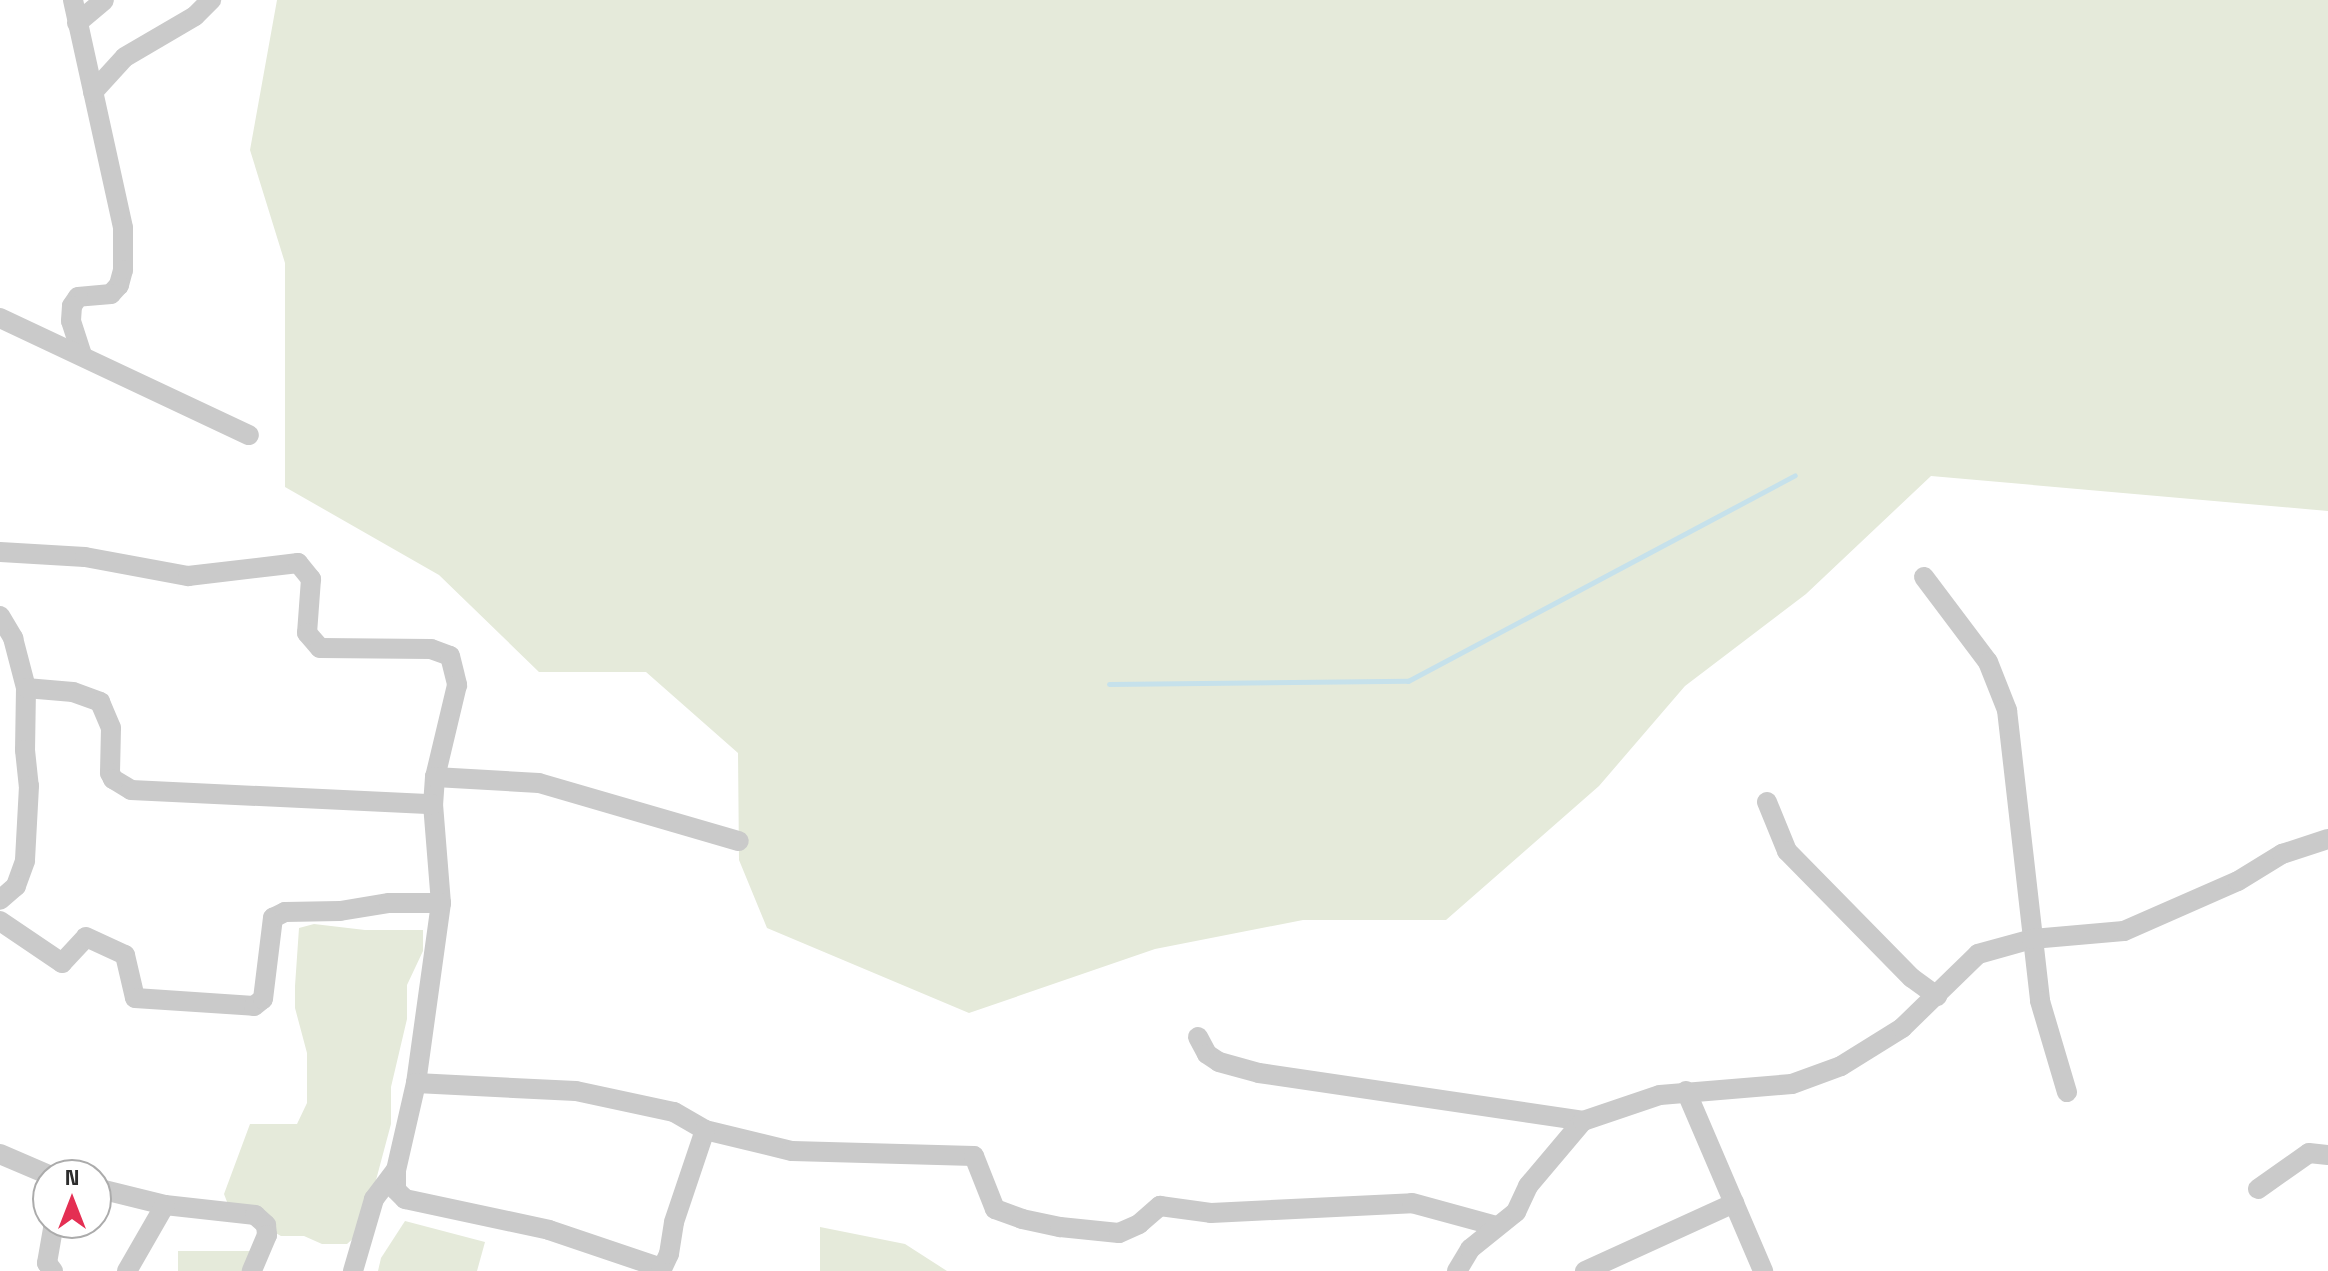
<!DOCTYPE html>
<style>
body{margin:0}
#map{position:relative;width:2328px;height:1271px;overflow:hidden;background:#fff;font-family:"Space Grotesk",sans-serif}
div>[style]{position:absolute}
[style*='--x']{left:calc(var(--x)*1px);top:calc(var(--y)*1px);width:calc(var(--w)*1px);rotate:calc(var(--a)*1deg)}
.green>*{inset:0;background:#e5eada;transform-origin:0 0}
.stream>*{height:5px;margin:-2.5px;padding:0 2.5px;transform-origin:2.5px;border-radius:2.5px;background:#c6e1eb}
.minor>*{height:20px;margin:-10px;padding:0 10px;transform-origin:10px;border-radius:10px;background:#cacaca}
span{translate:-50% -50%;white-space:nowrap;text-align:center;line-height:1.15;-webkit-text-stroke:8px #fff;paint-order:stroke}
.north{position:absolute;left:32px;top:1159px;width:80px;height:80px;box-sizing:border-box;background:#fff;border:2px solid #ababab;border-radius:50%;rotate:0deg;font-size:22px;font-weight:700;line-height:32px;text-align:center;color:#2d2d2d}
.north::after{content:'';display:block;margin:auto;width:28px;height:36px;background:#e42f53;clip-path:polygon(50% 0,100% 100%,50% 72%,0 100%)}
</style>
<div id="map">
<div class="green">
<i style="clip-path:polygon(277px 0,2328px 0,2328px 511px,1931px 476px,1806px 594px,1685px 686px,1599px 786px,1446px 920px,1303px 920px,1155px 949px,969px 1013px,767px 928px,739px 860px,738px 753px,646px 672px,539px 672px,439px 575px,285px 487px,285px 263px,250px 150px)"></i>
<i style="clip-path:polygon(314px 924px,365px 930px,423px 930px,423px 951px,407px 985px,407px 1019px,391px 1087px,391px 1124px,372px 1195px,356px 1236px,347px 1244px,322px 1244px,304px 1236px,281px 1236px,229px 1207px,224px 1194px,250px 1124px,297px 1124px,307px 1103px,307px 1053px,295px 1008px,295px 986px,299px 928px)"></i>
<i style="clip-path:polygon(405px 1221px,485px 1242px,477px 1271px,378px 1271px,381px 1258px)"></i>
<i style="clip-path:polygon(820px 1227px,905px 1244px,947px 1271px,820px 1271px)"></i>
<i style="left:178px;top:1251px;width:72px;height:21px"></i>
</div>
<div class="stream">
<i style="--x:1109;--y:684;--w:299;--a:-0.6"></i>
<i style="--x:1408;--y:681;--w:438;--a:-28"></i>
</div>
<div class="minor">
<i style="--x:73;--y:0;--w:233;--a:77.6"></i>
<i style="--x:123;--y:228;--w:42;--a:90"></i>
<i style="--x:123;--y:270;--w:16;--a:105"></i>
<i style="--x:119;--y:285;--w:12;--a:132"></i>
<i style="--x:111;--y:294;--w:33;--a:175"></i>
<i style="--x:78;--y:297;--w:11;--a:124"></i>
<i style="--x:72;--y:306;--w:15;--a:94"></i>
<i style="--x:71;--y:321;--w:36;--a:72"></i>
<i style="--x:77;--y:23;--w:35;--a:-40"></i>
<i style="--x:93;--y:92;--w:47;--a:-47.6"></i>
<i style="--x:125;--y:57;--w:81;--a:-30.4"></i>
<i style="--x:195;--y:16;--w:23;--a:-45"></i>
<i style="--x:0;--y:318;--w:275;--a:25.2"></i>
<i style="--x:0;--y:552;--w:85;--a:3.4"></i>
<i style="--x:85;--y:557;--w:105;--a:10.5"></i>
<i style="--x:188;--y:576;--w:111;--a:-6.7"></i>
<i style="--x:298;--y:563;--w:21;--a:51"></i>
<i style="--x:311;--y:579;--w:54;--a:94.2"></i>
<i style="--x:307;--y:633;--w:20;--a:49"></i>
<i style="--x:320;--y:648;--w:111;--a:0.5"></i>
<i style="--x:431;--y:649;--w:20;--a:20"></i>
<i style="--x:450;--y:656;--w:30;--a:76"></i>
<i style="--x:457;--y:685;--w:95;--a:103.4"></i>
<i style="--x:435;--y:777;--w:27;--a:94"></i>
<i style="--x:433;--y:804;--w:99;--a:85.4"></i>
<i style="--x:441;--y:903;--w:182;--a:97.9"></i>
<i style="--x:416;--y:1083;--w:89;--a:102.9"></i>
<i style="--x:396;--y:1170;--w:20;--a:90"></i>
<i style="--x:396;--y:1190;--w:13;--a:45"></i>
<i style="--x:405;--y:1199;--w:147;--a:12.1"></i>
<i style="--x:549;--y:1230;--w:118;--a:18.7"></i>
<i style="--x:1924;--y:577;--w:106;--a:53"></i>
<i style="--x:1988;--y:662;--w:52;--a:68.4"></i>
<i style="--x:2007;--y:710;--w:293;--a:83.5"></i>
<i style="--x:2040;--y:1001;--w:95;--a:73.5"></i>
<i style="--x:0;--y:616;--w:26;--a:59"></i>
<i style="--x:13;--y:638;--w:52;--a:75.4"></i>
<i style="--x:26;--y:688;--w:62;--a:90.9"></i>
<i style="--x:25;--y:750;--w:36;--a:84"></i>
<i style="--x:29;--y:786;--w:75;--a:93.1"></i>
<i style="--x:25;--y:861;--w:27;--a:110"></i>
<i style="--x:16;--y:886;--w:21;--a:139"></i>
<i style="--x:26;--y:688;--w:47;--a:4.9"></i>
<i style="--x:73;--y:692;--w:29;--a:20"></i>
<i style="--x:100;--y:702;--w:28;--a:67"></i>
<i style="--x:111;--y:728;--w:45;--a:91.3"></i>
<i style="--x:110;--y:773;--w:7;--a:63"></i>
<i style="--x:113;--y:779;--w:21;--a:31"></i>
<i style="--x:131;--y:790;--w:302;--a:2.7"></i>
<i style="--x:435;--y:777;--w:104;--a:3.3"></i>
<i style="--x:539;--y:783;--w:208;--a:16.2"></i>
<i style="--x:1767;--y:802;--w:53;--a:67.8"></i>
<i style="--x:1787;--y:851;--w:178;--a:45.5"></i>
<i style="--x:1912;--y:978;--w:31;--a:36"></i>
<i style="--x:0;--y:921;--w:75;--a:34.1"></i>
<i style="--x:62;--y:963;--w:35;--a:-47"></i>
<i style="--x:86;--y:937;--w:43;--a:24.8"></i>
<i style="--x:125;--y:955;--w:44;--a:76.9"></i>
<i style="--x:135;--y:998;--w:119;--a:3.8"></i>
<i style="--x:254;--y:1006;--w:11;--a:-38"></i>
<i style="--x:263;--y:999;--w:82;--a:-83"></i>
<i style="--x:273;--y:918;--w:13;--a:-27"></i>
<i style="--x:285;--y:912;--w:55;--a:-1"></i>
<i style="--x:340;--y:911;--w:50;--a:-9.3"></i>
<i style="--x:389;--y:903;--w:52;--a:0"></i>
<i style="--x:1198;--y:1037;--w:19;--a:62"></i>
<i style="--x:1207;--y:1054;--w:14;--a:34"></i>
<i style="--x:1219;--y:1062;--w:41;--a:15.4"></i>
<i style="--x:1259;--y:1073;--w:328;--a:8.4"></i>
<i style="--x:416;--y:1083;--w:160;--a:2.9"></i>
<i style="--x:576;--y:1091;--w:100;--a:12.1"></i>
<i style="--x:674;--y:1112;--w:36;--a:30"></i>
<i style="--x:705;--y:1130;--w:89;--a:13.6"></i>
<i style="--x:792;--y:1151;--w:182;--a:1.6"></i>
<i style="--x:974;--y:1156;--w:57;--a:68.4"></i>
<i style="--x:995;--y:1209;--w:29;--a:20"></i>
<i style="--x:1022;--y:1219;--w:39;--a:12"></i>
<i style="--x:1060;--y:1227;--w:59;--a:5.8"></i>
<i style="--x:1119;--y:1233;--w:22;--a:-24"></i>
<i style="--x:1139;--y:1224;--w:28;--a:-41"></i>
<i style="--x:1160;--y:1206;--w:51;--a:7.8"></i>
<i style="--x:1211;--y:1213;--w:201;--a:-2.8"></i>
<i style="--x:1412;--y:1203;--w:87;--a:15.3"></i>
<i style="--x:1686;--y:1091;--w:196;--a:66.8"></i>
<i style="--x:0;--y:1154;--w:53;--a:23.2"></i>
<i style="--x:96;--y:1188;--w:71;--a:13.8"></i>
<i style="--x:165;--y:1205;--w:91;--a:6.3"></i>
<i style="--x:255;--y:1215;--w:15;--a:42"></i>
<i style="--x:266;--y:1225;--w:10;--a:84"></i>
<i style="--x:267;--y:1235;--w:39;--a:113"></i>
<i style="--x:2258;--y:1189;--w:62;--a:-35.2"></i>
<i style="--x:2309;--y:1153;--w:19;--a:6"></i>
<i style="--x:53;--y:1271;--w:10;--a:-127"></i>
<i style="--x:47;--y:1263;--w:41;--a:-80.1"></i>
<i style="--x:127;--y:1271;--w:76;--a:-60.1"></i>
<i style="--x:353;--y:1271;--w:75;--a:-73.7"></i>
<i style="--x:374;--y:1199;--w:36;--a:-53"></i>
<i style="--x:661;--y:1271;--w:19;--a:-65"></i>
<i style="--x:669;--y:1254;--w:32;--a:-81"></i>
<i style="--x:674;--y:1222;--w:97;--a:-71.4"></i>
<i style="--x:1457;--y:1271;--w:26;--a:-59"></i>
<i style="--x:1470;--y:1249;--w:59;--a:-38.8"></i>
<i style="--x:1516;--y:1212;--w:29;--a:-65"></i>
<i style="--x:1528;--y:1186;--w:85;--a:-49.8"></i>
<i style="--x:1583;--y:1121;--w:81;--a:-18.7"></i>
<i style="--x:1660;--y:1095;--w:132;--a:-4.8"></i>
<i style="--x:1792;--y:1084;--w:52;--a:-20.2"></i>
<i style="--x:1841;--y:1066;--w:72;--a:-31.9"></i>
<i style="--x:1902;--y:1028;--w:106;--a:-44.2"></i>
<i style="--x:1978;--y:954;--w:56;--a:-15.5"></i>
<i style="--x:2032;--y:939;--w:92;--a:-5"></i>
<i style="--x:2124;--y:931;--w:124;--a:-23.7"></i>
<i style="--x:2238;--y:881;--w:52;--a:-31.5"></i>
<i style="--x:2282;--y:854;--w:48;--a:-18.1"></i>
<i style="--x:1585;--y:1271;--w:164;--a:-24.5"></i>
</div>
<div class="north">N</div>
</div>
